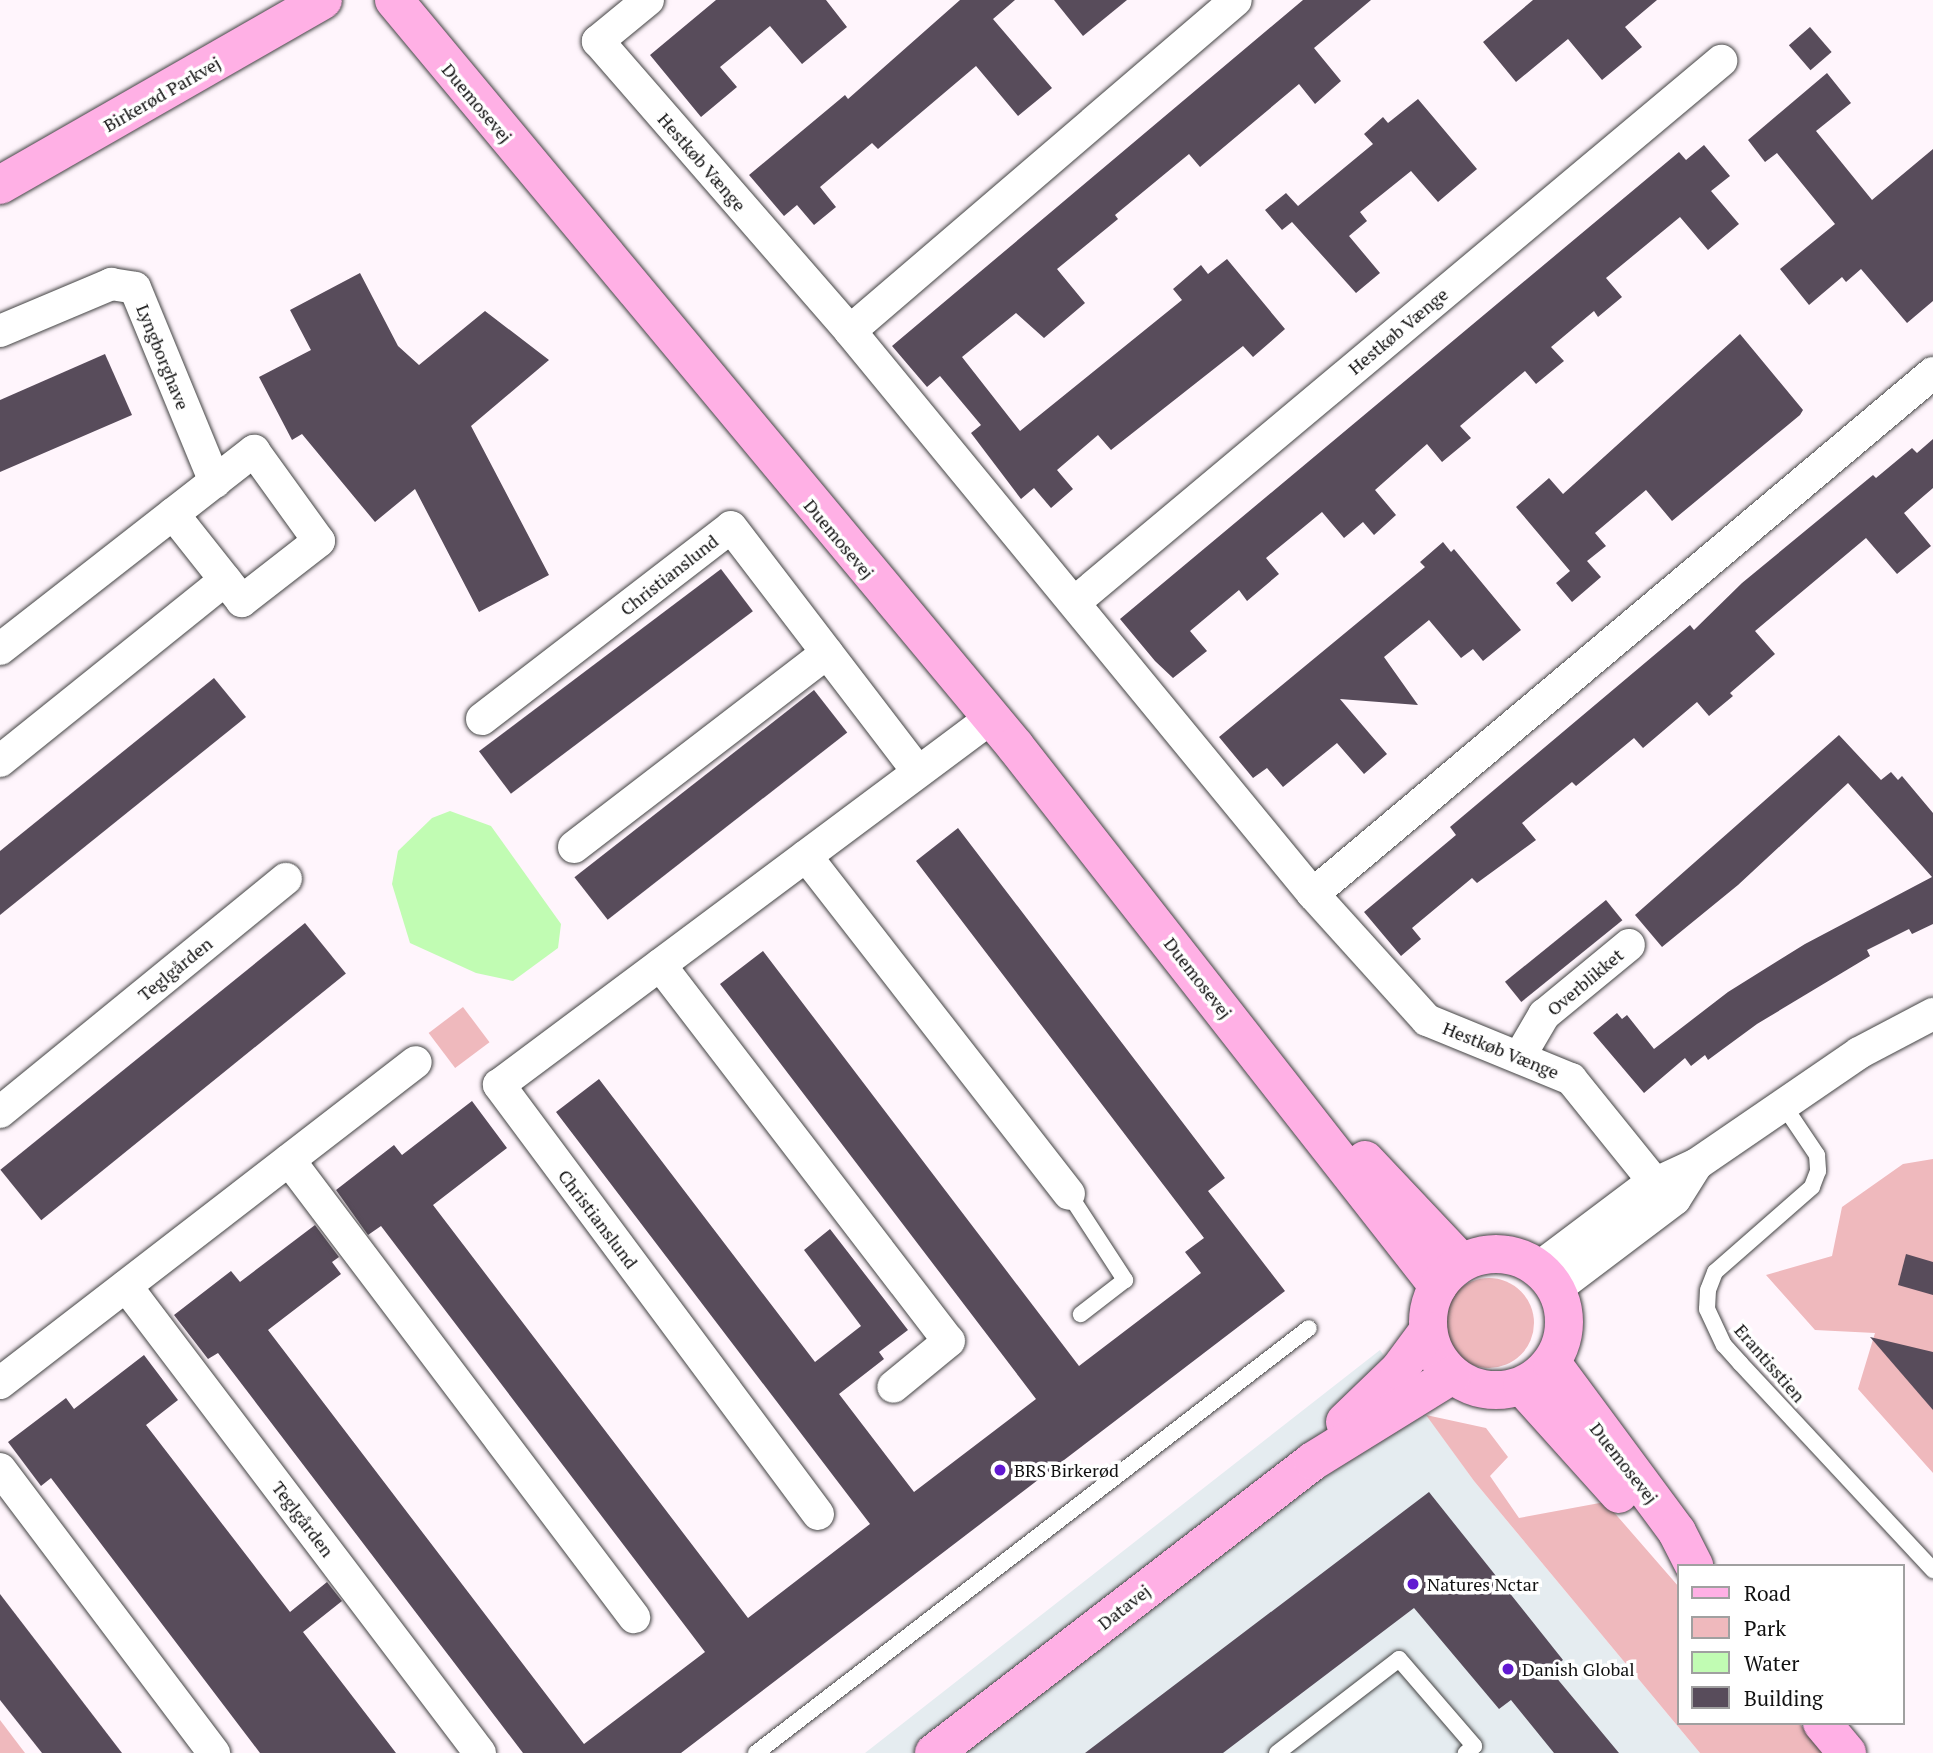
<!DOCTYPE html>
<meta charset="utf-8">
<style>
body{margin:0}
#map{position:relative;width:1933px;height:1753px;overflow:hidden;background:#fff5fc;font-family:"PT Serif",serif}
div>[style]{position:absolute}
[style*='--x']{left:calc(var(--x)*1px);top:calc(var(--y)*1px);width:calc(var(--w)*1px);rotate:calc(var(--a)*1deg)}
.industrial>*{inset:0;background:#e5ecf0}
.green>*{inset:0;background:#efb9bd;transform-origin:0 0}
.round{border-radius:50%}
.water>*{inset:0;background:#c1fcb3}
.building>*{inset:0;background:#584c5b;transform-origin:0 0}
.roads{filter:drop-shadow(0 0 2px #444) drop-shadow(0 0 2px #444)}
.lane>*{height:16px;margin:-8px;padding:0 8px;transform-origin:8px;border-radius:8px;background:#fff}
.street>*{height:32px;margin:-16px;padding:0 16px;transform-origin:16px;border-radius:16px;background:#fff}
.secondary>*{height:38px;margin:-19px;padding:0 19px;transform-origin:19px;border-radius:19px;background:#ffb0e5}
.secondary>.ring{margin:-19px;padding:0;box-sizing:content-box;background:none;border:38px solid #ffb0e5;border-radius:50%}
.dots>*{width:19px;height:19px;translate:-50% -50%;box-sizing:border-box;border:4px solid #fff;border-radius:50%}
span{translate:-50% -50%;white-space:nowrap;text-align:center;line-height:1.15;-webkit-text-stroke:7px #fff;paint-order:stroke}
.street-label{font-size:18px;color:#111}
.poi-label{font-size:18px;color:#111}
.left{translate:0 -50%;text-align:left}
.legend{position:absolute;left:1677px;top:1564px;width:228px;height:161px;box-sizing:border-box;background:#fff;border:2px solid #a0a0a0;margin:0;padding:9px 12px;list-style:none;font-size:21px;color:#111}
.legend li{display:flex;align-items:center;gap:14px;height:35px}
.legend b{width:35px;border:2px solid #a0a0a0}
</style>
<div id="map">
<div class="industrial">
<i style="clip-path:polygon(1380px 1350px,1474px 1481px,1700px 1753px,865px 1753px)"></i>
</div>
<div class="green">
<i style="left:463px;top:1007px;width:44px;height:43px;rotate:53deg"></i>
<i style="clip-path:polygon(1933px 1159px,1933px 1473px,1858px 1389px,1875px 1333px,1815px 1330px,1766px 1275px,1832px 1256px,1842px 1207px,1903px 1164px)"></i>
<i class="round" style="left:1444px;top:1278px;width:90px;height:90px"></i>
<i style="clip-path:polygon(1426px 1415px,1486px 1428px,1508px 1457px,1490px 1476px,1519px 1518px,1605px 1502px,1679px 1587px,1679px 1723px,1799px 1723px,1824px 1753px,1700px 1753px,1474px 1481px)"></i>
<i style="clip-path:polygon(0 1720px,25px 1753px,0 1753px)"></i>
</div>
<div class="water">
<i style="clip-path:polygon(450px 811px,491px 826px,561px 924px,558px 948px,513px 981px,476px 973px,410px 943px,392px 884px,398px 851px,432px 818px)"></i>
</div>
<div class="building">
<i style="clip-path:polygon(716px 0,826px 0,847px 27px,802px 64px,770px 26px,720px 67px,737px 87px,701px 117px,650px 55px)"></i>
<i style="clip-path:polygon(960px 0,1015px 0,993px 19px,1052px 88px,1018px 116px,976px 66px,878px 149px,872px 143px,820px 187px,836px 207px,814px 225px,797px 205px,784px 216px,749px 175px,845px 95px,848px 99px)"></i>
<i style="clip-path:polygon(1054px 0,1127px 0,1083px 36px)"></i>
<i style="clip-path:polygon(1303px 0,1371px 0,1314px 48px,1341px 81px,1315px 104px,1299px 84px,1200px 167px,1189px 154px,1115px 215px,1118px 219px,1057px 269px,1085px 303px,1044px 338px,1016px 313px,962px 357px,1020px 431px,1182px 300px,1173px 289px,1201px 265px,1208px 274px,1227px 259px,1285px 329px,1253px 357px,1243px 346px,1111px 450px,1098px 435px,1057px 470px,1073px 489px,1051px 508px,1034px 488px,1021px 499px,971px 433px,981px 425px,940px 376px,927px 387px,892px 346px)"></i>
<i style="clip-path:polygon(1533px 0,1657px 0,1625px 27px,1642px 47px,1602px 80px,1568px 39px,1516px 82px,1483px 42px)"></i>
<i style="left:1810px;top:27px;width:33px;height:28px;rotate:49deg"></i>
<i style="clip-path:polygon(1827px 73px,1851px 103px,1816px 131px,1872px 200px,1933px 149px,1933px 301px,1907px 323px,1861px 269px,1846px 282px,1842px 277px,1809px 305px,1780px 269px,1835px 224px,1777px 153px,1765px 162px,1748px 140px)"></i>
<i style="clip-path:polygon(1418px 99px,1477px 169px,1438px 202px,1411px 171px,1360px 212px,1367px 221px,1349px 236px,1380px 273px,1356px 293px,1292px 222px,1282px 230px,1265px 210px,1286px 193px,1298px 206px,1373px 144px,1364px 134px,1383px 117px,1388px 123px)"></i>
<i style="clip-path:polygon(1704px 145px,1730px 176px,1711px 191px,1739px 224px,1708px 250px,1680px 217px,1606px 278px,1622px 297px,1598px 317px,1594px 311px,1551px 347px,1564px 361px,1536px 384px,1525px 371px,1460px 426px,1471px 438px,1442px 462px,1427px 444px,1375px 490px,1396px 515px,1374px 535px,1363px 522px,1344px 538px,1322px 512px,1266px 558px,1279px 574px,1247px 601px,1239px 590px,1190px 631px,1207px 651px,1173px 678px,1155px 661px,1120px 619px,1679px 152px,1686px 160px)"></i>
<i style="clip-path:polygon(360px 273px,398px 346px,419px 365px,485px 311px,549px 360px,471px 426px,549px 575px,479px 612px,415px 489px,375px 522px,302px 434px,292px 440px,259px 377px,311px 350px,290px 310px)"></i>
<i style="clip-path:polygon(1740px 334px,1803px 410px,1800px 415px,1672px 521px,1646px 490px,1595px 533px,1606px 546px,1587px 561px,1601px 577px,1572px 602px,1556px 583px,1570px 571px,1516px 507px,1549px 478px,1563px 494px)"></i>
<i style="clip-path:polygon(105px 354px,132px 415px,0 472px,0 400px)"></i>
<i style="clip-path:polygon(1933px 439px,1933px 488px,1904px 513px,1931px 546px,1897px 574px,1866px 538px,1755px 631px,1775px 654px,1730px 693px,1733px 696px,1709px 716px,1697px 702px,1643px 748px,1634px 738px,1576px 786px,1572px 782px,1522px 823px,1536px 840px,1477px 883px,1472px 878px,1412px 928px,1421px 939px,1401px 956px,1364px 912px,1456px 835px,1450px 827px,1690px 625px,1694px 630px,1742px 583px,1873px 475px,1876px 478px,1912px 448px,1917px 453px)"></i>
<i style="clip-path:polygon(1443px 542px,1451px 552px,1454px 549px,1521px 630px,1483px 661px,1473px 649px,1461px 658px,1429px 620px,1384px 657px,1418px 705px,1340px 699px,1387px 754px,1364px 774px,1337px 743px,1283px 787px,1267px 768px,1253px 778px,1219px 737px,1425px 567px,1420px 562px)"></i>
<i style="left:721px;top:569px;width:53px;height:303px;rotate:53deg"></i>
<i style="clip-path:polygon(214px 678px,246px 717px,0 915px,0 851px)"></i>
<i style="left:814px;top:690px;width:54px;height:304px;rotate:52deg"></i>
<i style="clip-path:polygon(1839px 735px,1881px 780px,1891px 772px,1898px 780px,1902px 776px,1933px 813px,1933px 924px,1912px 934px,1909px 929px,1867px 950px,1870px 956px,1757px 1024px,1708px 1060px,1705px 1055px,1691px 1066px,1685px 1058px,1644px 1093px,1593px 1033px,1617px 1013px,1622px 1019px,1627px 1015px,1654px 1049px,1728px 992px,1805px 944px,1932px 877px,1848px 783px,1738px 885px,1662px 947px,1635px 915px)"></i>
<i style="clip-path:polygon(958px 828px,1225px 1178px,1208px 1191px,1285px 1291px,681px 1753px,523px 1753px,218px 1353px,208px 1359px,174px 1315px,231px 1271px,240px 1282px,315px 1225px,339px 1257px,332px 1262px,341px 1274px,268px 1330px,584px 1744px,705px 1652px,381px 1226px,368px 1235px,336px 1190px,394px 1145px,402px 1155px,472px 1101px,507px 1148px,433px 1205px,748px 1618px,870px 1524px,556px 1112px,599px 1079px,815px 1362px,861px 1326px,804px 1250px,830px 1229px,908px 1330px,879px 1352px,884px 1359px,839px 1394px,914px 1492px,1036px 1399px,720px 984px,763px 951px,1079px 1366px,1201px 1273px,1185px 1252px,1204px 1238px,916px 861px)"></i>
<i style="left:1606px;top:900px;width:26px;height:130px;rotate:51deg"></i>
<i style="left:305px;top:923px;width:65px;height:392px;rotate:51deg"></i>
<i style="clip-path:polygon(1906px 1254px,1933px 1262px,1933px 1295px,1898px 1285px)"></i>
<i style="clip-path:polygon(1870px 1337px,1933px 1352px,1933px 1410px)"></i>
<i style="clip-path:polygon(144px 1355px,178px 1400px,146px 1425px,290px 1612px,327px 1582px,342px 1601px,303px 1632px,396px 1753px,260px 1753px,51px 1478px,41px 1486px,8px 1442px,66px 1398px,74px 1409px)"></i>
<i style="clip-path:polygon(1429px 1492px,1563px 1660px,1550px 1670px,1619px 1753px,1554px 1753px,1511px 1700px,1499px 1709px,1414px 1608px,1223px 1753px,1085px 1753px)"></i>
<i style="clip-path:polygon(0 1594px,122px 1753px,42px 1753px,0 1700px)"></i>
</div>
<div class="roads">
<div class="lane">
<i style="--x:1782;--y:1103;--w:63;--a:56.1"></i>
<i style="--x:1817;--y:1155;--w:16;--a:86"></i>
<i style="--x:1818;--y:1171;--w:17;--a:111"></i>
<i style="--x:1812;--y:1187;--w:129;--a:138.8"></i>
<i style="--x:1715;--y:1272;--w:19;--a:111"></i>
<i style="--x:1708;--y:1290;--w:19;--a:93"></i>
<i style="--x:1707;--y:1309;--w:40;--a:65"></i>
<i style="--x:1724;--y:1345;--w:25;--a:48"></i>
<i style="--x:1741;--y:1364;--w:282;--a:47"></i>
<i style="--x:1069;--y:1194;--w:103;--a:56.9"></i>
<i style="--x:1125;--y:1280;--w:56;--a:142.3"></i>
<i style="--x:756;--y:1753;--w:697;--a:-37.54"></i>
<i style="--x:1277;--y:1753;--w:154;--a:-37.6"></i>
<i style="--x:1399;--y:1659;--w:115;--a:49.2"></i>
<i style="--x:1474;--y:1746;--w:11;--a:139"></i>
</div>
<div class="street">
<i style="--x:648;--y:0;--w:65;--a:140.6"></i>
<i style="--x:598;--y:41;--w:384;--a:49"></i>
<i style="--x:850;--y:331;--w:729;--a:50.57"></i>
<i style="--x:1313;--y:894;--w:170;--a:47.9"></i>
<i style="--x:1427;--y:1020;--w:156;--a:22.3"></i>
<i style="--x:1571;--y:1079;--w:132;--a:51.1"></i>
<i style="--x:0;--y:331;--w:121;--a:-22.9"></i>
<i style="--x:111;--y:284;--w:24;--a:9"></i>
<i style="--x:135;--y:288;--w:210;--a:67.6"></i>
<i style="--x:850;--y:331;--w:508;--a:-40.61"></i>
<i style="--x:1075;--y:602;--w:843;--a:-39.94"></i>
<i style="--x:0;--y:649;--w:219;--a:-38"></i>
<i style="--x:173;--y:514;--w:103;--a:-37.9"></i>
<i style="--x:254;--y:451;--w:111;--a:54.2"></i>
<i style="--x:319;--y:541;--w:98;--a:142.1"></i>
<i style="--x:242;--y:601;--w:111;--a:-128.4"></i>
<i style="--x:482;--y:719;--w:314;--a:-37.6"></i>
<i style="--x:731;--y:527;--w:308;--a:52.6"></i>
<i style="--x:0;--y:761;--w:289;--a:-38.8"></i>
<i style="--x:574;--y:847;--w:319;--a:-37.5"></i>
<i style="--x:806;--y:856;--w:428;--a:52.1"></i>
<i style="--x:1313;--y:894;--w:810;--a:-40.04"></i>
<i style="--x:660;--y:965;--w:474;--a:52.5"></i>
<i style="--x:949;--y:1341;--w:72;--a:140.6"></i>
<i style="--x:1520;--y:1056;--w:48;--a:-59.7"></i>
<i style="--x:1544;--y:1015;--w:110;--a:-39.5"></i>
<i style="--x:0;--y:1112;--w:369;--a:-39.2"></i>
<i style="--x:289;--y:1160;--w:573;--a:52.95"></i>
<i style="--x:1538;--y:1268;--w:131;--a:-37"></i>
<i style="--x:1643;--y:1189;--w:60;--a:-24.8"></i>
<i style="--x:1697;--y:1164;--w:196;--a:-34.4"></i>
<i style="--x:1859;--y:1053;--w:84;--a:-27.8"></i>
<i style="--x:126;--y:1286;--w:586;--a:52.84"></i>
<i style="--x:1556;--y:1289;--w:149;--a:-37.1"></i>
<i style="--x:1675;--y:1199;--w:41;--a:-57.8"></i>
<i style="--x:0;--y:1383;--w:525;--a:-37.66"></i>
<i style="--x:0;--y:1469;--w:356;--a:53"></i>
<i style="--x:818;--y:1514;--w:535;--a:-126.63"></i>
<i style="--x:499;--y:1085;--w:614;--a:-36.72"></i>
</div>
<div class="secondary">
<i style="--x:394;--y:0;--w:971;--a:50.22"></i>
<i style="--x:1015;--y:746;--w:686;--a:51.93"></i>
<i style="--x:0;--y:185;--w:372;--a:-29.8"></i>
<i style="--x:1365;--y:1160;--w:141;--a:46.7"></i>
<i class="ring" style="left:1428px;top:1254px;width:98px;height:98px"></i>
<i style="--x:1552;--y:1363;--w:210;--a:53.5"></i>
<i style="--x:1677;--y:1532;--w:38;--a:63"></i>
<i style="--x:1522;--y:1386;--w:145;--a:48.1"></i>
<i style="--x:1345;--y:1422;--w:75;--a:-43.9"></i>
<i style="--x:1399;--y:1370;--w:49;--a:-53.4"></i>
<i style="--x:1822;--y:1723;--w:39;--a:50"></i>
<i style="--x:934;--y:1753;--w:478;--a:-37.6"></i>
<i style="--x:1313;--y:1461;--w:163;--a:-31.7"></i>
</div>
</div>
<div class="dots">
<i style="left:1000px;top:1470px;background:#6119d1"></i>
<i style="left:1413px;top:1584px;background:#6119d1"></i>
<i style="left:1508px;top:1669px;background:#6119d1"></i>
</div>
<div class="street-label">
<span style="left:162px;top:94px;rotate:-30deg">Birkerød Parkvej</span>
<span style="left:477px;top:103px;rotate:50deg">Duemosevej</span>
<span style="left:702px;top:162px;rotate:49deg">Hestkøb Vænge</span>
<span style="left:1398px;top:331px;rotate:-40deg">Hestkøb Vænge</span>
<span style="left:163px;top:357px;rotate:68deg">Lyngborghave</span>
<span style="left:839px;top:539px;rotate:50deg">Duemosevej</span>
<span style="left:669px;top:575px;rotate:-38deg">Christianslund</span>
<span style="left:175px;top:969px;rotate:-39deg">Teglgården</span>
<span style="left:1198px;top:978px;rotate:52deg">Duemosevej</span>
<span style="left:1585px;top:982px;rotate:-40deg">Overblikket</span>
<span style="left:1501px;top:1050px;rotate:22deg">Hestkøb Vænge</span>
<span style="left:598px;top:1219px;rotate:53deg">Christianslund</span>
<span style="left:1770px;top:1363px;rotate:49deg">Erantisstien</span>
<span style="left:1624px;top:1463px;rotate:52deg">Duemosevej</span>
<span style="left:303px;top:1519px;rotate:53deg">Teglgården</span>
<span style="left:1124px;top:1607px;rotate:-38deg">Datavej</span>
</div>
<div class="poi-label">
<span class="left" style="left:1014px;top:1470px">BRS Birkerød</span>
<span class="left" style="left:1427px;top:1584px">Natures Nctar</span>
<span class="left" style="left:1522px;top:1669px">Danish Global</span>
</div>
<ul class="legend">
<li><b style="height:9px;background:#ffb0e5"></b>Road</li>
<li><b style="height:19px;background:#efb9bd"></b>Park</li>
<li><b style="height:19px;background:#c1fcb3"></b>Water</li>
<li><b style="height:19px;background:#584c5b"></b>Building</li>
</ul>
</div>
